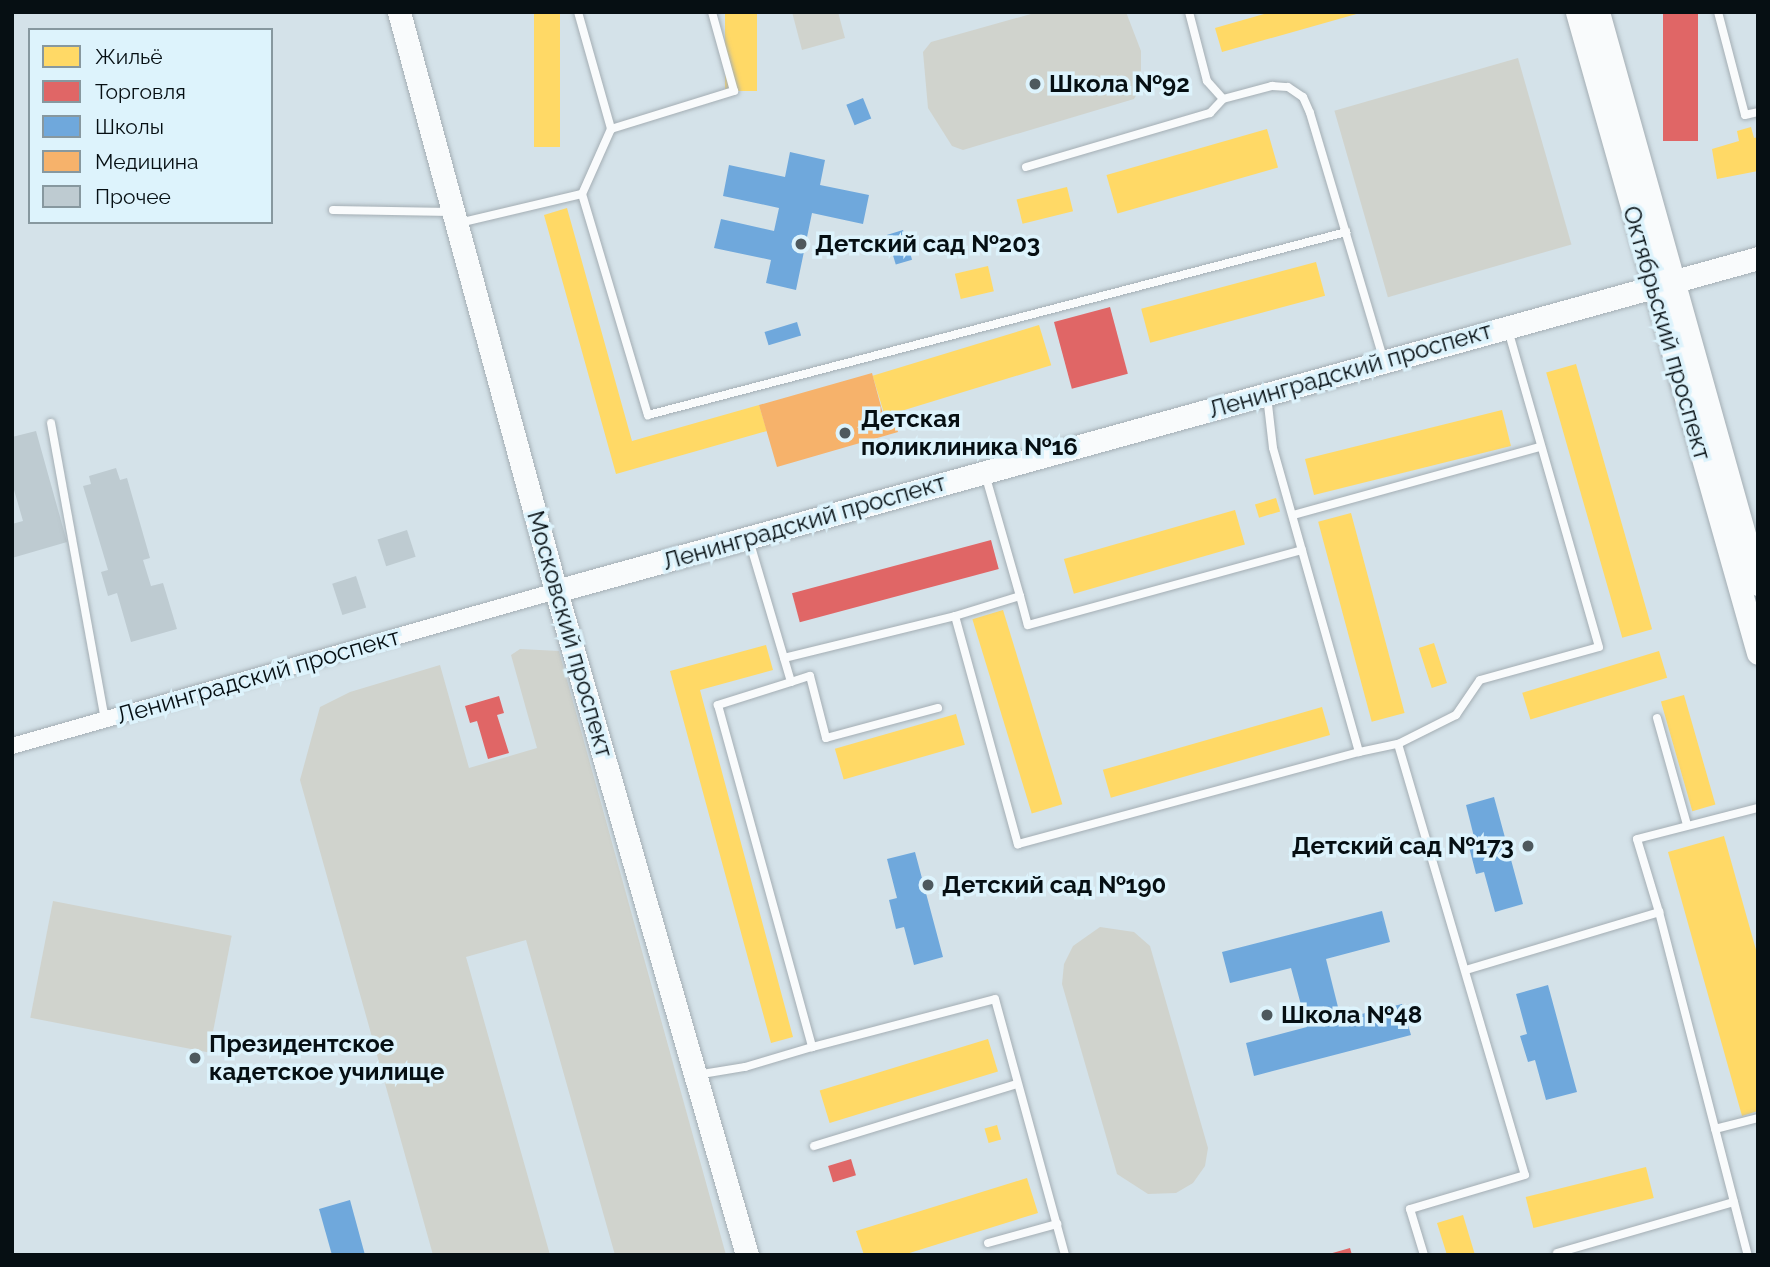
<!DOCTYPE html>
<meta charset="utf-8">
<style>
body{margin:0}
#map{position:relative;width:1770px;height:1267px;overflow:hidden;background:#d4e2e9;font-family:Raleway,sans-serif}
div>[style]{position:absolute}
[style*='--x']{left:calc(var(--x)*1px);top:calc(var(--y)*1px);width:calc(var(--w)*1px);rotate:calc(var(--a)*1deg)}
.green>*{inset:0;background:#d0d3cd;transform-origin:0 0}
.homes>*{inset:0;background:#ffd966;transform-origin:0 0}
.shops>*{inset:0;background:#e06666;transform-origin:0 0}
.schools>*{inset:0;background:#6fa8dc;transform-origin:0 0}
.health>*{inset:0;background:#f6b26b}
.building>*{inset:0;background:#becbd1;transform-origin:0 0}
.roads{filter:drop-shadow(0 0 2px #a4aeb4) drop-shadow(0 0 2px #a4aeb4)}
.lane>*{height:8px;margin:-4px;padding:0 4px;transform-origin:4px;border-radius:4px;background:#f9fbfc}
.street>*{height:16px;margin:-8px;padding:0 8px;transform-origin:8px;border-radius:8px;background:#f9fbfc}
.secondary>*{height:23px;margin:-11.5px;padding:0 11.5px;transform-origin:11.5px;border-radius:11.5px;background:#f9fbfc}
.dots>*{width:19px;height:19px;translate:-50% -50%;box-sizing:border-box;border:4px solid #ddf3fc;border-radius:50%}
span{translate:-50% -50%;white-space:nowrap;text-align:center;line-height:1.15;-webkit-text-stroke:7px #ddf3fc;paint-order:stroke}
.poi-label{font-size:24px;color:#060f13;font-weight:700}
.left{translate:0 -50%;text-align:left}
.right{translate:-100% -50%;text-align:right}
.street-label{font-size:24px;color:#060f13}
.frame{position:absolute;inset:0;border:14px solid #060f13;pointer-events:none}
.legend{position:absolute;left:28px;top:28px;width:245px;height:196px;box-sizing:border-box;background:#ddf3fc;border:2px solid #87989f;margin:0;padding:9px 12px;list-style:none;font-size:21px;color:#060f13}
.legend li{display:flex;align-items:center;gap:14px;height:35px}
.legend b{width:35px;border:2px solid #87989f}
</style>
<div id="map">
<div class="green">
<i style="clip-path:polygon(792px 12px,838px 12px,845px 38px,802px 50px)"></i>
<i style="clip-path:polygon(1038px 12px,1126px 12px,1141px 51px,1141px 87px,1134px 99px,963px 150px,952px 146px,928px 108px,923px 52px,931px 42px)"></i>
<i style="left:1518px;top:58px;width:194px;height:191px;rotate:74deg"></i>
<i style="clip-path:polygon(520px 649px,559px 651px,726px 1255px,615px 1255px,526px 940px,466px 957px,550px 1255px,433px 1255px,300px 780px,320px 707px,350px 692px,440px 665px,469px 768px,537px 748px,511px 655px)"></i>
<i style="left:53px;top:901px;width:182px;height:119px;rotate:11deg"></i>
<i style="clip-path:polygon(1100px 927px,1134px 932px,1150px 946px,1208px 1148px,1205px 1166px,1193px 1183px,1176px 1193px,1148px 1194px,1117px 1174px,1062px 984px,1064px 964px,1073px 946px)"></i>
</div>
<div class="homes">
<i style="left:534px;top:12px;width:26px;height:135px"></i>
<i style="left:725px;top:12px;width:32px;height:79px"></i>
<i style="clip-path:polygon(1271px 12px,1360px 12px,1360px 13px,1222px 52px,1215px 28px)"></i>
<i style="clip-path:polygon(1751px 127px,1754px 138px,1758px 137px,1758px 171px,1717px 179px,1712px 149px,1739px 141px,1737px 131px)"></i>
<i style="left:1267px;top:129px;width:40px;height:167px;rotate:74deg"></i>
<i style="left:1067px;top:187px;width:25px;height:52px;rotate:76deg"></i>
<i style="clip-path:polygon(567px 208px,632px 441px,759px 405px,767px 431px,616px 474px,544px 215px)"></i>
<i style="left:1316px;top:262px;width:35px;height:181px;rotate:75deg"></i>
<i style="left:988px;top:266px;width:26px;height:34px;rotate:77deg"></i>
<i style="left:1039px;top:325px;width:42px;height:174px;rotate:73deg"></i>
<i style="left:1576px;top:364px;width:276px;height:31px;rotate:74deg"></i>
<i style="left:1502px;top:410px;width:37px;height:203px;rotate:76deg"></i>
<i style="left:1276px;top:498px;width:14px;height:22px;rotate:73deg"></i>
<i style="left:1235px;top:510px;width:36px;height:178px;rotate:74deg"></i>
<i style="left:1351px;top:513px;width:207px;height:34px;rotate:75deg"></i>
<i style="left:1003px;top:610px;width:203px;height:32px;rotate:73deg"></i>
<i style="left:1434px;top:643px;width:42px;height:16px;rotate:72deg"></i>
<i style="clip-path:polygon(766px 645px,773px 670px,700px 690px,793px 1037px,771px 1043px,670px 671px)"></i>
<i style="left:1659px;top:651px;width:28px;height:143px;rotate:73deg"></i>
<i style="left:1684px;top:695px;width:114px;height:24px;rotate:74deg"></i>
<i style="left:1322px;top:707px;width:29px;height:228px;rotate:74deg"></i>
<i style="left:956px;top:714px;width:32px;height:126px;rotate:74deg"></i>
<i style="clip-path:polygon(1724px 836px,1758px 957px,1758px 1111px,1742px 1116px,1668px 852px)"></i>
<i style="left:988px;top:1039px;width:34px;height:176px;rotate:73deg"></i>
<i style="left:997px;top:1125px;width:15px;height:13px;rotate:74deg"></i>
<i style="left:1646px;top:1167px;width:32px;height:124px;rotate:76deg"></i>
<i style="clip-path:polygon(1027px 1178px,1038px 1213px,903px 1255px,864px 1255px,856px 1231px)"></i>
<i style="clip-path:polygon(1463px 1215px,1475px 1255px,1447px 1255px,1437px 1223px)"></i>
</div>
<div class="shops">
<i style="left:1663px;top:12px;width:35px;height:129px"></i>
<i style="left:1110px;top:307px;width:69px;height:58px;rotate:75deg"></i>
<i style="left:991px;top:540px;width:30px;height:206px;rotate:75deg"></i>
<i style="clip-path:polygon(499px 696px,504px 713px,497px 715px,509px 753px,488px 759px,477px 721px,470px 723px,465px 706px)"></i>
<i style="left:851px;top:1159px;width:17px;height:24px;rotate:73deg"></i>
<i style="clip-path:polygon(1350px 1248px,1352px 1255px,1329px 1255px,1329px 1254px)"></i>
</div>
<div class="schools">
<i style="left:863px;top:98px;width:22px;height:18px;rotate:68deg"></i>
<i style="clip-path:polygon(790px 152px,825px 160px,820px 185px,869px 195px,863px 224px,812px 213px,796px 290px,766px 283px,771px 260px,714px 248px,721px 219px,774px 231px,779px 208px,723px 196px,729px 165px,785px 177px)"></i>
<i style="left:903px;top:230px;width:31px;height:17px;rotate:73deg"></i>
<i style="left:797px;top:322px;width:14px;height:34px;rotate:73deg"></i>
<i style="clip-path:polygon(1494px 797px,1523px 904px,1495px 912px,1484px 872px,1476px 874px,1469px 847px,1476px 845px,1466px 805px)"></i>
<i style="clip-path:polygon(915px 852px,943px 957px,914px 965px,904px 927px,896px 929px,889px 900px,897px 898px,887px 859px)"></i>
<i style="clip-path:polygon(1382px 911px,1390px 942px,1326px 959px,1341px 1019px,1402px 1004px,1411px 1035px,1254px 1076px,1246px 1043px,1307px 1027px,1291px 968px,1230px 983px,1222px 952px)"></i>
<i style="clip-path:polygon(1548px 985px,1577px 1092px,1546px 1100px,1535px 1060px,1528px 1062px,1520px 1036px,1527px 1034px,1516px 994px)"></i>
<i style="clip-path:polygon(350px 1200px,365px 1255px,332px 1255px,319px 1209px)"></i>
</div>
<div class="health">
<i style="clip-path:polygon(872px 373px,883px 414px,893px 412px,898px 432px,777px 467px,759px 405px)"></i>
</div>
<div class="building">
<i style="clip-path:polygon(36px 431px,67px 542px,12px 558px,12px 524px,23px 521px,12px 483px,12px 437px)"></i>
<i style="clip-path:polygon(116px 468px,120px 480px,127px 478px,150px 558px,143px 560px,151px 586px,163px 583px,177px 629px,131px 642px,117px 593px,108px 596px,101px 572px,108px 570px,83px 486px,91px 484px,89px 476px)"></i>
<i style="left:407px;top:530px;width:28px;height:31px;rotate:72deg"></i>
<i style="left:356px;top:576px;width:33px;height:25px;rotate:72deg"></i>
</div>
<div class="roads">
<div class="lane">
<i style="--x:578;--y:12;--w:122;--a:74.2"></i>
<i style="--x:611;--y:129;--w:71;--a:114"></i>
<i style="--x:582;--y:194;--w:231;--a:73.4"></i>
<i style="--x:648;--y:415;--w:722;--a:-14.69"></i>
<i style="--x:1189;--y:12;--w:71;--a:75.4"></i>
<i style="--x:1207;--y:81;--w:24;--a:48"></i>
<i style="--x:1718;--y:12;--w:106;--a:75.3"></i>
<i style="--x:1745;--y:115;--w:13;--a:-13"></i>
<i style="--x:611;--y:129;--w:129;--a:-17.2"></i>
<i style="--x:734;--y:91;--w:82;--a:-105.6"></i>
<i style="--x:1026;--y:167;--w:192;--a:-16.4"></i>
<i style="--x:1210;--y:113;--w:19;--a:-47"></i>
<i style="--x:1223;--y:99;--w:51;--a:-14.9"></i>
<i style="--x:1272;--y:86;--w:16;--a:4"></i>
<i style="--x:1288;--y:87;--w:18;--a:34"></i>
<i style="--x:1303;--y:97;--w:17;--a:66"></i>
<i style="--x:1310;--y:113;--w:256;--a:73.4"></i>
<i style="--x:333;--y:210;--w:117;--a:1"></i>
<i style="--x:459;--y:223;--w:126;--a:-13.3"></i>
<i style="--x:1267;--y:396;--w:52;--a:83.4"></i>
<i style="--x:1273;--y:448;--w:316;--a:74.2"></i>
<i style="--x:1359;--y:752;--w:40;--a:-12"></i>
<i style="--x:1398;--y:744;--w:449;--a:73.6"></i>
<i style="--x:1525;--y:1175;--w:120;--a:163.5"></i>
<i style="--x:1410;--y:1209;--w:48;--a:73.1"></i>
<i style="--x:51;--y:423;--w:301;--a:79.7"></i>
<i style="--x:985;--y:474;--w:127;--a:74"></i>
<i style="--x:1020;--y:596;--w:68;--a:162.9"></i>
<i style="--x:955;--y:616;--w:237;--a:74.6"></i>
<i style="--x:1018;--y:844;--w:353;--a:-15.1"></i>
<i style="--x:1293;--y:515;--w:256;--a:-15.4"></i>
<i style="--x:749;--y:540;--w:148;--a:73.5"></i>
<i style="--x:791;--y:682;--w:77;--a:162.5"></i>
<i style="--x:718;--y:705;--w:355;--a:74.6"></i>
<i style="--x:812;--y:1047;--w:189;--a:-14.7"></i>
<i style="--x:995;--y:999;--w:265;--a:74.7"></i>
<i style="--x:1020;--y:596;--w:30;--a:75"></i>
<i style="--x:1028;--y:625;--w:284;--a:-15.3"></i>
<i style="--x:784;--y:658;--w:176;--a:-13.8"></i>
<i style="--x:791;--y:682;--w:20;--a:-18"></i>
<i style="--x:810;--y:676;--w:64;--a:75.5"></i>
<i style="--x:826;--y:738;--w:116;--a:-15"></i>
<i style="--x:1657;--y:718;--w:111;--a:74.3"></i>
<i style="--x:1398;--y:744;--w:65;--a:-26.6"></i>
<i style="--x:1456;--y:715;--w:42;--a:-55.6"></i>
<i style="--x:1480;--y:680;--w:123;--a:-15.5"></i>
<i style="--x:1599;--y:647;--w:330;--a:-106"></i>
<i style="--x:1659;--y:912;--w:76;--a:-106.8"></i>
<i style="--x:1637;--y:839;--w:125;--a:-14.4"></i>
<i style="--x:1466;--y:970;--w:202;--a:-16.7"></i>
<i style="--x:1659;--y:912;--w:354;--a:75.5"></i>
<i style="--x:696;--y:1075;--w:50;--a:-9.3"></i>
<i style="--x:745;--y:1067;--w:70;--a:-16.6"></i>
<i style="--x:1715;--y:1129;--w:44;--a:-14.3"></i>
<i style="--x:814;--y:1146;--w:212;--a:-17"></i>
<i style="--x:988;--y:1243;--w:72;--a:-15.4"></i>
<i style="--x:1557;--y:1253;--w:184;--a:-16.1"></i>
</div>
<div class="street">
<i style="--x:12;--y:746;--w:566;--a:-15.9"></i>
</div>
<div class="secondary">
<i style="--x:399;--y:12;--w:600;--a:74.83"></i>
<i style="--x:556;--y:591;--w:691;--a:73.95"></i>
<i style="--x:1577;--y:12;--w:666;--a:74.23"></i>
<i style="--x:1598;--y:12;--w:594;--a:74.37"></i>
<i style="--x:556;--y:591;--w:1247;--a:-15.48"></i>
</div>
</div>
<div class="dots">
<i style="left:1035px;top:84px;background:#4e595e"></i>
<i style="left:801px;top:244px;background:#4e595e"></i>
<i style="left:845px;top:433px;background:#4e595e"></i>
<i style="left:1528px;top:846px;background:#4e595e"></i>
<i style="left:928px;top:885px;background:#4e595e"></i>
<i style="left:1267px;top:1015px;background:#4e595e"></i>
<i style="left:195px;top:1058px;background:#4e595e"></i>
</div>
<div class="poi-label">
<span class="left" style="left:1049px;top:84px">Школа №92</span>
<span class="left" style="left:815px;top:244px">Детский сад №203</span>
<span class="left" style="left:861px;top:433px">Детская<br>поликлиника №16</span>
<span class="right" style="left:1514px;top:846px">Детский сад №173</span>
<span class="left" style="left:942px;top:885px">Детский сад №190</span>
<span class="left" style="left:1281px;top:1015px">Школа №48</span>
<span class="left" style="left:209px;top:1058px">Президентское<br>кадетское училище</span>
</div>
<div class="street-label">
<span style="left:1667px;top:333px;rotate:74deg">Октябрьский проспект</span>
<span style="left:1350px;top:370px;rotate:-16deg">Ленинградский проспект</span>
<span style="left:804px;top:522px;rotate:-16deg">Ленинградский проспект</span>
<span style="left:570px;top:634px;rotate:74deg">Московский проспект</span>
<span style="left:258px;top:676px;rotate:-16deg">Ленинградский проспект</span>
</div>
<div class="frame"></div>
<ul class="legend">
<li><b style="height:19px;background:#ffd966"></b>Жильё</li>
<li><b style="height:19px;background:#e06666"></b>Торговля</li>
<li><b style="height:19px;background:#6fa8dc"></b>Школы</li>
<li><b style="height:19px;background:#f6b26b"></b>Медицина</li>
<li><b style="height:19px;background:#becbd1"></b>Прочее</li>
</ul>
</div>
